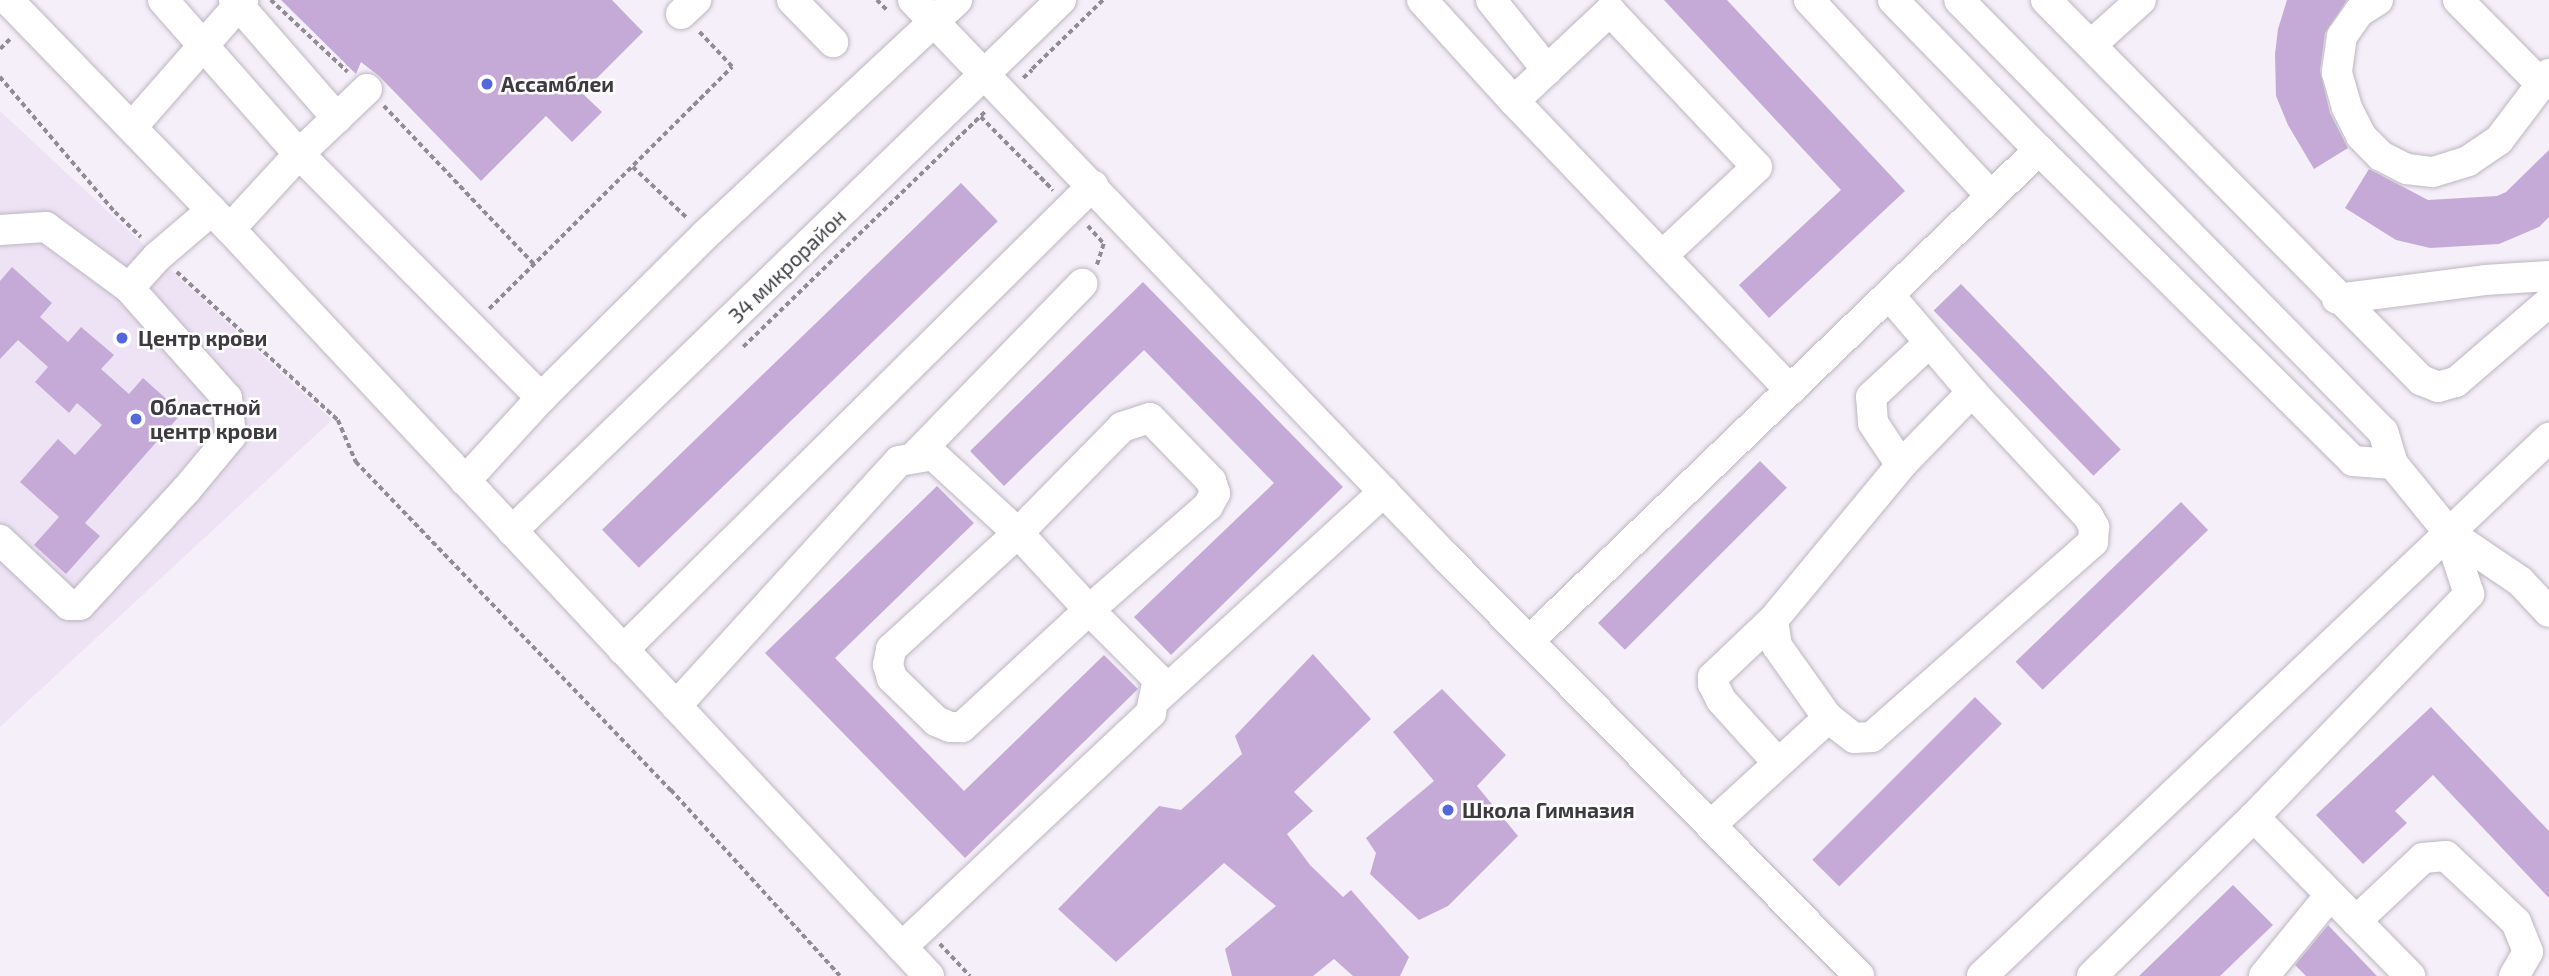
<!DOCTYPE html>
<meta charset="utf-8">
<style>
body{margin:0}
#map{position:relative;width:2549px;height:976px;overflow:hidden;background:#f5eff9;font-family:"Exo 2",sans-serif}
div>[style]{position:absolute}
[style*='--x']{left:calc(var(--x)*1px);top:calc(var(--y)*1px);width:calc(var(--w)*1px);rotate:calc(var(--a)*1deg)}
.built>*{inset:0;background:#eee3f5}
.building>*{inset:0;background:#c5aad7;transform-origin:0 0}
.path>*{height:3.5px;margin-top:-1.75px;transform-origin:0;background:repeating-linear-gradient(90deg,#918c94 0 5px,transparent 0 8.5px)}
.roads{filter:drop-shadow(0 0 2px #bdb6c1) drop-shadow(0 0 2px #bdb6c1)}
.minor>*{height:30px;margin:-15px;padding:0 15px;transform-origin:15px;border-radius:15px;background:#fff}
.dots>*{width:19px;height:19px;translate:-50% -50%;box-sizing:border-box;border:4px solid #fff;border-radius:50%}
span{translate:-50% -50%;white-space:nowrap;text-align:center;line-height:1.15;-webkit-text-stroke:5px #fff;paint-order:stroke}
.poi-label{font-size:21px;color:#3e3b40;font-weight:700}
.left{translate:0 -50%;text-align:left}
.street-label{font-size:21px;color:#3e3b40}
</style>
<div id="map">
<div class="built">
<i style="clip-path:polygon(0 111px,332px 420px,0 727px)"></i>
</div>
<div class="building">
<i style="clip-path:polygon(281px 0,612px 0,643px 32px,582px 93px,602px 112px,572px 142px,546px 116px,481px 181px,379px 76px,361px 62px,356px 74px)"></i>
<i style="clip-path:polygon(1664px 0,1727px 0,1905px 191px,1769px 318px,1739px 285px,1841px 190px)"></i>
<i style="clip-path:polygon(2287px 0,2347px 0,2325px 33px,2320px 71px,2330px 113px,2348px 148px,2314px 169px,2288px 125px,2276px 96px,2275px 54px,2278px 29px)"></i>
<i style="clip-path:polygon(2549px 150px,2549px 217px,2539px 227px,2499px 244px,2430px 248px,2396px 240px,2345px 208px,2369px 169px,2428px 200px,2497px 196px,2506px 192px)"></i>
<i style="left:961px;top:183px;width:53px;height:499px;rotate:46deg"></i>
<i style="clip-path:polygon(12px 267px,52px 303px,40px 317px,68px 342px,81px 327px,114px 355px,101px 369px,129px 394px,143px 378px,182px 413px,85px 523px,100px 536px,66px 574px,34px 545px,59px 517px,20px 482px,58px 439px,75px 455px,102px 425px,77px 403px,69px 413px,35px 382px,48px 367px,18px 340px,0 359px,0 281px)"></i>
<i style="clip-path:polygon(1143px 282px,1343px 487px,1171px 655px,1134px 617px,1274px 483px,1144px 350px,1004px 486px,970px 451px)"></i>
<i style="left:1961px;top:284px;width:230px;height:38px;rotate:46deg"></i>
<i style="left:1760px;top:461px;width:38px;height:229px;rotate:45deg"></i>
<i style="clip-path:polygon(937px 486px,974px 523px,835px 658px,964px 791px,1104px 655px,1138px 689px,965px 858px,765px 653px)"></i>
<i style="left:2181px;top:502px;width:39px;height:230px;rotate:46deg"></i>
<i style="clip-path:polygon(1313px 654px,1371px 719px,1294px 792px,1313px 811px,1287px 834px,1310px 865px,1343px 897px,1351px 890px,1409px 957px,1400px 976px,1353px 976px,1334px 959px,1313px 976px,1232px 976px,1225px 949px,1276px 906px,1224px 863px,1116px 962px,1058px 909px,1159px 806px,1181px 810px,1242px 754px,1235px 736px)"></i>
<i style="clip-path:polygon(1442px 689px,1506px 755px,1477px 786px,1518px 836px,1448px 906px,1419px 920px,1370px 874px,1376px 853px,1366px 838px,1434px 781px,1393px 732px)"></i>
<i style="left:1975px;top:697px;width:38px;height:230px;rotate:45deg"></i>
<i style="clip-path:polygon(2431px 707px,2549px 831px,2549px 898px,2433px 775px,2395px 811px,2407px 823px,2363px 864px,2316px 815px)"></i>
<i style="clip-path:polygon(2233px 885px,2273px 925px,2220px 976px,2139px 976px)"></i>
<i style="clip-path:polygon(2328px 925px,2377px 976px,2306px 976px,2295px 965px)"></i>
</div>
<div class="path">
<i style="--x:271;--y:0;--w:105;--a:43.1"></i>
<i style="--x:877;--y:0;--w:16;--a:45"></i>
<i style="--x:0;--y:49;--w:14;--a:-45"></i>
<i style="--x:1032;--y:69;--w:99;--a:-44.2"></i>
<i style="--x:0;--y:77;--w:177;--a:49.6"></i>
<i style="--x:115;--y:212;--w:36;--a:44"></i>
<i style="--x:1023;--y:78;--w:12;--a:-42"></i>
<i style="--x:384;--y:106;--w:218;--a:46.5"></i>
<i style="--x:981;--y:117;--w:103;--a:45.4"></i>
<i style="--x:633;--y:167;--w:73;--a:43.3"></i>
<i style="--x:1088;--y:226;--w:24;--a:48"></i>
<i style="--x:1104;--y:244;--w:23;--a:108"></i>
<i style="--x:177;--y:272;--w:219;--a:42.6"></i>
<i style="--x:338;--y:420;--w:46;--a:66.8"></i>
<i style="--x:356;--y:462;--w:455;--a:46.2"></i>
<i style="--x:671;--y:790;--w:251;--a:47.7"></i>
<i style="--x:489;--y:309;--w:343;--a:-44.9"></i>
<i style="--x:732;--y:67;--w:48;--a:-133.3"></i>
<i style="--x:743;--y:347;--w:339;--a:-44.2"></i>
<i style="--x:940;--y:944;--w:44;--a:46.8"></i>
</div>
<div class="roads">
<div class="minor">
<i style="--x:8;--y:0;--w:319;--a:45.9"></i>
<i style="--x:230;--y:229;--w:1023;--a:46.9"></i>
<i style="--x:163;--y:0;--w:205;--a:48.6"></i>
<i style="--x:299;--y:154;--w:344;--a:45.2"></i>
<i style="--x:234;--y:0;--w:157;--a:48.9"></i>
<i style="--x:792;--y:0;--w:59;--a:45.7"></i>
<i style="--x:913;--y:0;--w:772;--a:46.26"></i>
<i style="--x:1447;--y:558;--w:587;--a:45.41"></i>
<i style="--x:1422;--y:0;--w:137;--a:47.7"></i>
<i style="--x:1514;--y:101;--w:400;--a:46.3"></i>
<i style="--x:1491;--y:0;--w:90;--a:51.3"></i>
<i style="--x:1809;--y:0;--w:267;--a:47.1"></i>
<i style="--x:1893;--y:0;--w:209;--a:45.8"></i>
<i style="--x:2039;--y:150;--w:442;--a:44.7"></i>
<i style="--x:2353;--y:461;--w:40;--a:4.3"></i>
<i style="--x:2393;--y:464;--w:34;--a:-107"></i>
<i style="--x:2383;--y:432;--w:605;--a:-134.46"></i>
<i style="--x:2046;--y:0;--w:534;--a:45.38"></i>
<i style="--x:2421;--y:380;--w:18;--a:22"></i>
<i style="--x:2438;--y:387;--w:19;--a:-16"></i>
<i style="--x:2456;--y:382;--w:123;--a:-40.7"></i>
<i style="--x:2378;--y:0;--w:22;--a:148"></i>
<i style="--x:2359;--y:12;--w:29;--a:125"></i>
<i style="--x:2342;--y:36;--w:37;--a:98"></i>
<i style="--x:2337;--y:73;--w:36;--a:74"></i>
<i style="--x:2347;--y:108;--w:31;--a:63"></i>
<i style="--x:2361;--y:136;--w:28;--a:45"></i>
<i style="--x:2381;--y:156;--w:29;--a:27"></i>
<i style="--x:2407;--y:169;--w:26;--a:7"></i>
<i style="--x:2433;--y:172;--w:37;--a:-17"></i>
<i style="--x:2468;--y:161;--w:37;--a:-34"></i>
<i style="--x:2499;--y:140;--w:83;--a:-52.9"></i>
<i style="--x:2458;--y:0;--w:118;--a:45.3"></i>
<i style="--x:681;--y:14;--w:21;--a:-43"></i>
<i style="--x:2091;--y:45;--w:67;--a:-42"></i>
<i style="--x:1514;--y:101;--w:132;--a:-43.2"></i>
<i style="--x:1610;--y:11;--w:214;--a:46.7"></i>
<i style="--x:1757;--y:167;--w:130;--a:136.9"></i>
<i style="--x:132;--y:127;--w:169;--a:-48.8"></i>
<i style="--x:230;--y:229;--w:102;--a:-47.4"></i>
<i style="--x:299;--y:154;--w:94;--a:-43.7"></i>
<i style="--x:0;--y:230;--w:46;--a:-3.7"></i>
<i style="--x:46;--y:227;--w:103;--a:36.3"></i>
<i style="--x:129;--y:288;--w:147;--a:48.3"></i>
<i style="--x:227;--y:398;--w:38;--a:84"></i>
<i style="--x:231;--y:436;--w:70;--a:129.8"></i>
<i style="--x:186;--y:490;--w:156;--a:132.7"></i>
<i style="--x:80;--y:605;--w:11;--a:180"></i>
<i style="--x:69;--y:605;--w:95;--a:-136.7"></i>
<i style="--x:129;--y:288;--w:42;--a:-47.9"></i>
<i style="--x:157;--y:257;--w:72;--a:-40.5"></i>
<i style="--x:1889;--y:295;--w:128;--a:49.4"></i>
<i style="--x:2337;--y:299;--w:149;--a:-7.3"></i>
<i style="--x:2485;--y:280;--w:64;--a:-3.6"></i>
<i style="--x:1972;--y:392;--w:170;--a:46.9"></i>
<i style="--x:2088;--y:516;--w:13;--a:61"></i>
<i style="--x:2094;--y:527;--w:15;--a:94"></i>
<i style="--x:2093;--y:542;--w:295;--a:138.6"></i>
<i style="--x:1872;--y:737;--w:18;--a:177"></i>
<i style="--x:1854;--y:738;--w:33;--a:-142"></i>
<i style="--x:1828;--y:718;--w:88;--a:-125.3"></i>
<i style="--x:1777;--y:646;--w:26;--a:-99"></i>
<i style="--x:1773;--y:620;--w:201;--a:-50.4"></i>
<i style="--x:1901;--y:465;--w:102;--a:-45.8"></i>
<i style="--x:1150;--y:418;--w:88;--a:45.9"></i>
<i style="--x:1211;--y:481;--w:13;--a:72"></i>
<i style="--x:1215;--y:493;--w:15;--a:118"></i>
<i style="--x:1208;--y:506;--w:158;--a:138.8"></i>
<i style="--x:1089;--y:610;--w:173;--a:137.3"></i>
<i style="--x:962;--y:727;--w:12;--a:180"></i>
<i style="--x:950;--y:727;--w:15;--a:-157"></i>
<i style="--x:936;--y:721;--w:62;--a:-135.7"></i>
<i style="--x:892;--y:678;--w:14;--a:-107"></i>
<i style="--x:888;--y:665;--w:16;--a:-79"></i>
<i style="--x:891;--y:649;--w:172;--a:-42.4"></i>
<i style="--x:1018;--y:533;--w:148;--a:-45.5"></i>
<i style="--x:1122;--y:427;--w:29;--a:-18"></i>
<i style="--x:913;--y:458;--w:243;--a:-45.8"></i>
<i style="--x:2393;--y:464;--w:89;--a:50.9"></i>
<i style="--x:2449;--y:533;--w:86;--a:34.1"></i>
<i style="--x:2520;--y:581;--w:42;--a:46.9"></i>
<i style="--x:1901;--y:465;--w:50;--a:-123.7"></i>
<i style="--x:1873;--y:423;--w:26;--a:-94"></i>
<i style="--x:1871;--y:397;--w:79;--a:-43"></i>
<i style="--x:465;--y:481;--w:113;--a:-47.5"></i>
<i style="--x:541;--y:398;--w:231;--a:-44.8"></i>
<i style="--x:705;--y:235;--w:345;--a:-43"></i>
<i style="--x:512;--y:531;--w:764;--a:-44.05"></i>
<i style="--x:1773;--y:620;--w:83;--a:136.5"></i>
<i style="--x:1713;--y:677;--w:7;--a:90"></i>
<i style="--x:1713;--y:684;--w:18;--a:63"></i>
<i style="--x:1721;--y:700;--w:85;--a:47.9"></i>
<i style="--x:1529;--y:641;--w:708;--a:-43.91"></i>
<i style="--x:623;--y:650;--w:661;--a:-44.69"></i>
<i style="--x:1154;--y:701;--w:311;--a:-42.3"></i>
<i style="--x:676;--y:706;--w:331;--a:-47.7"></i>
<i style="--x:899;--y:461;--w:35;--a:-10"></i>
<i style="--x:933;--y:455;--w:115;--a:42.5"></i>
<i style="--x:1018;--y:533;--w:105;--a:47.3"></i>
<i style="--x:1089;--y:610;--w:98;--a:45"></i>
<i style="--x:1158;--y:679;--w:35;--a:102"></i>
<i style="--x:1151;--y:713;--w:342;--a:136.8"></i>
<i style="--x:2254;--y:817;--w:223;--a:45.5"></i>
<i style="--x:1711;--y:825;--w:159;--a:-42.4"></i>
<i style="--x:2356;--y:921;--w:92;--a:-43.2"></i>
<i style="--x:2423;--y:858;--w:23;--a:-5"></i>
<i style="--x:2446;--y:856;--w:96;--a:43.3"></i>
<i style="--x:2516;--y:922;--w:32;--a:68"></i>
<i style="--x:2528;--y:952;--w:28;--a:120"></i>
<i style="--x:1982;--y:976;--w:782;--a:-43.5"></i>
<i style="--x:2092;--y:976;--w:227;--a:-44.5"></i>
<i style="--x:2254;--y:817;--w:310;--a:-46"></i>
<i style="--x:2469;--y:594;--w:64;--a:-108.2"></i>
<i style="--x:2264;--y:976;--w:104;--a:-50.8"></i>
</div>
</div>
<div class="dots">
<i style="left:487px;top:84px;background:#5467dd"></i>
<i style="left:122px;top:338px;background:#5467dd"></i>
<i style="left:136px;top:419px;background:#5467dd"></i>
<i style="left:1448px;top:810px;background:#5467dd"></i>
</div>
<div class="poi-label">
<span class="left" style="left:501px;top:84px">Ассамблеи</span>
<span class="left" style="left:138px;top:338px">Центр крови</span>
<span class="left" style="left:150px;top:419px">Областной<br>центр крови</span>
<span class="left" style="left:1462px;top:810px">Школа Гимназия</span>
</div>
<div class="street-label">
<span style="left:787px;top:266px;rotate:-44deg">34 микрорайон</span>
</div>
</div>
